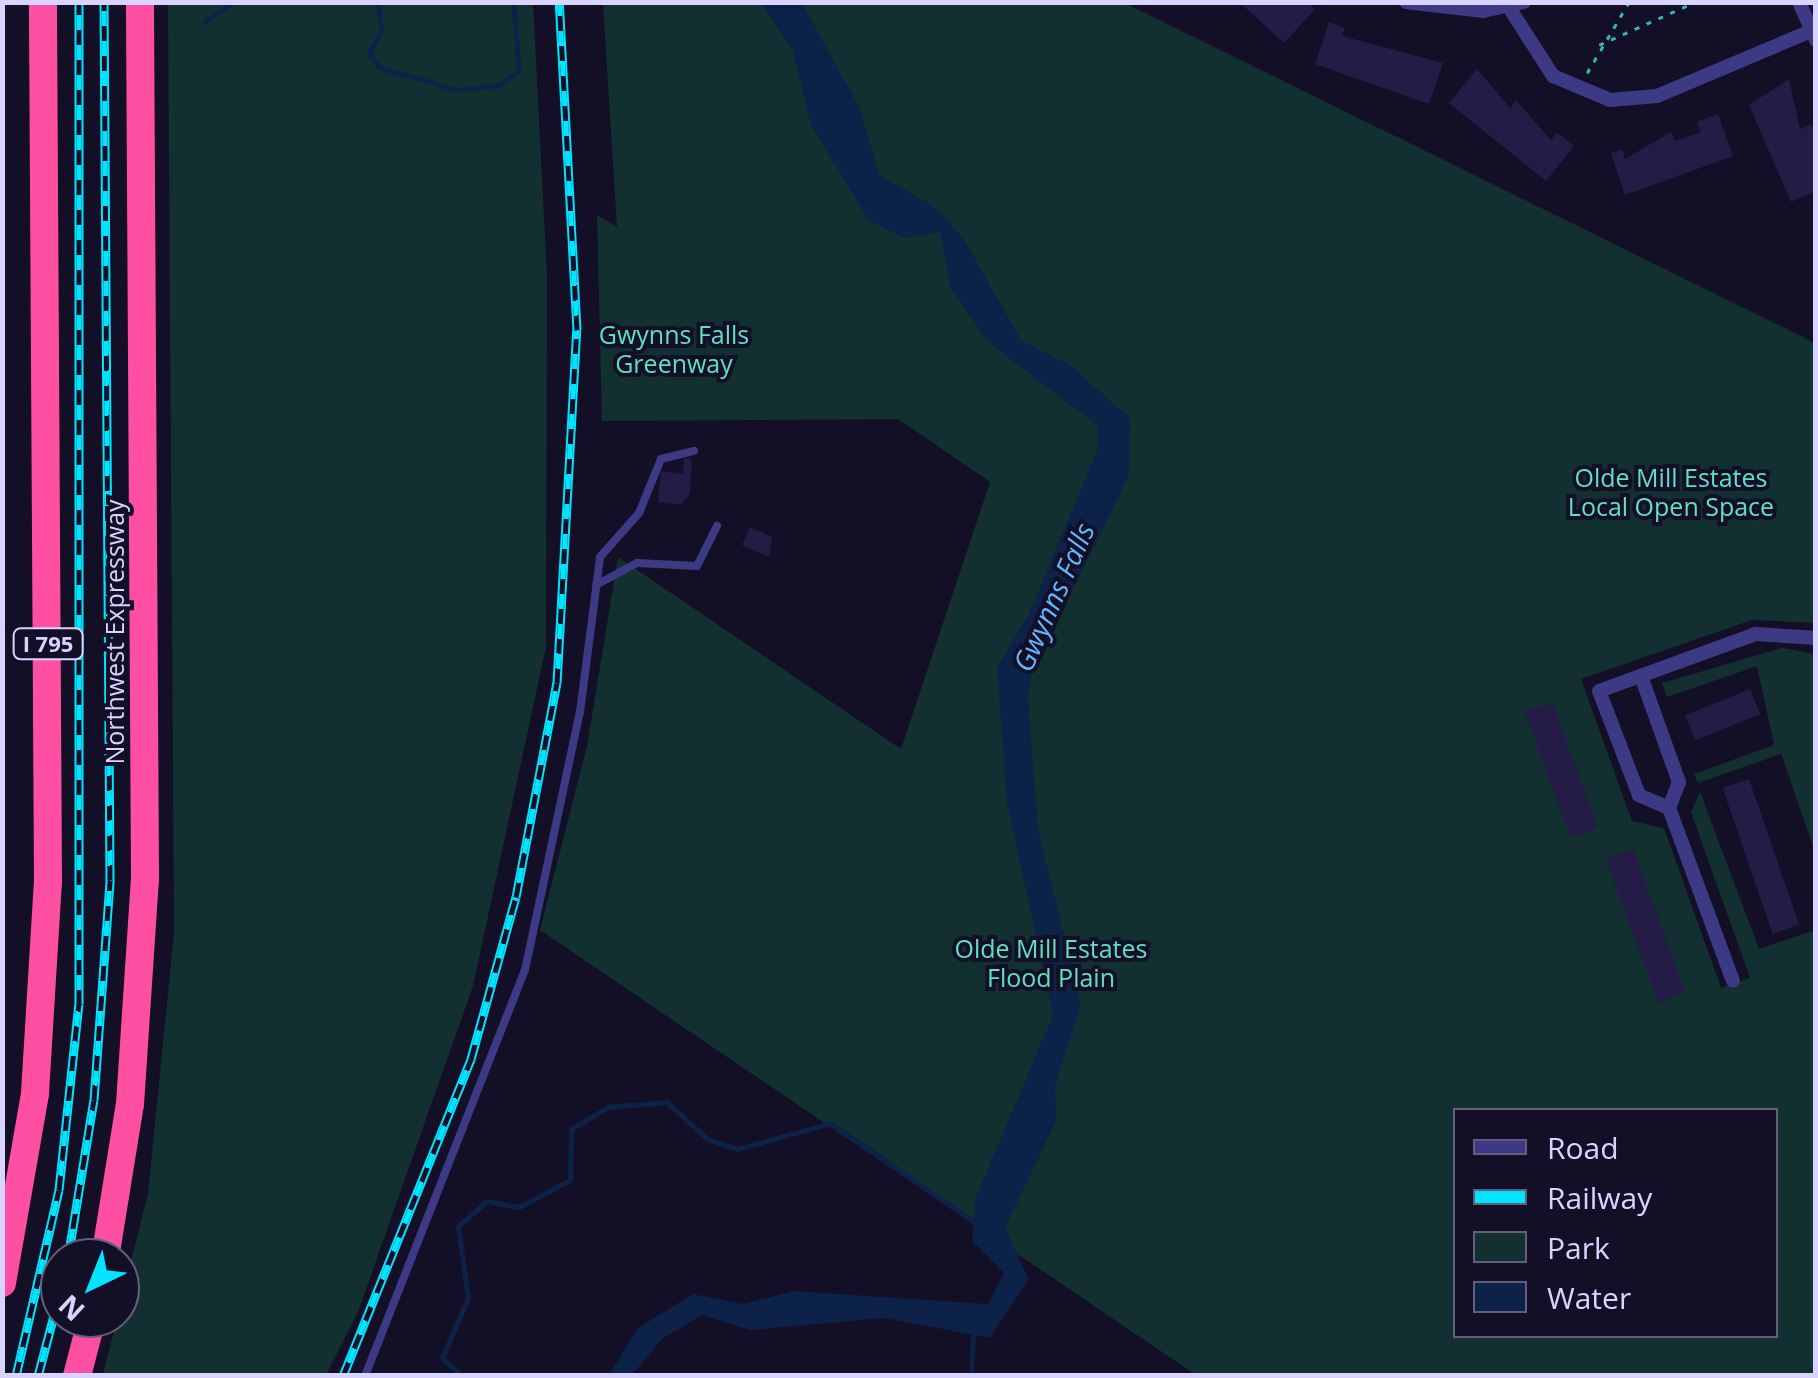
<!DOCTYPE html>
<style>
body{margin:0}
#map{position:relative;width:1818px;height:1378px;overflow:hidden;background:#130f26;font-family:"Open Sans",sans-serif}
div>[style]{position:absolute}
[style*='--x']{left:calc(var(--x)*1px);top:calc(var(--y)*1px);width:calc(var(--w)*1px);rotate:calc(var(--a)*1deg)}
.green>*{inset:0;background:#12302f}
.water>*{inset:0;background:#0c2248}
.stream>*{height:5px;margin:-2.5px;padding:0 2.5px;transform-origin:2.5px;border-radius:2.5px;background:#0c2248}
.building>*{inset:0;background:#241b47;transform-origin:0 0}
.path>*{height:2.5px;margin-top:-1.25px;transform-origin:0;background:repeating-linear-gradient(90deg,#2fb8b0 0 5px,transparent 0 13px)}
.service>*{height:8px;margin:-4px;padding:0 4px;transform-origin:4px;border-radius:4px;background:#3d3a85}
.minor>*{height:14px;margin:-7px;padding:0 7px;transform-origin:7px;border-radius:7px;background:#3d3a85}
.motorway>*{height:28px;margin:-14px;padding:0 14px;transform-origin:14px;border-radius:14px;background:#ff4fa3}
.rail>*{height:9px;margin-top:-4.5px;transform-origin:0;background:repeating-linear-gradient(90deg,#130f26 0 15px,#00e5ff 0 30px);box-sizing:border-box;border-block:2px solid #00e5ff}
span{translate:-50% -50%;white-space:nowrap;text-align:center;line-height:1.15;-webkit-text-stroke:8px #130f26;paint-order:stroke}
.shield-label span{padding:2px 8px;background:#130f26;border:2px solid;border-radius:8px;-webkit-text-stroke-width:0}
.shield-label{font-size:22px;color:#d9d4ff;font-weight:700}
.park-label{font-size:25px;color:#5fe0c0}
.street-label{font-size:25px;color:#d9d4ff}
.water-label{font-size:28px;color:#62b6ff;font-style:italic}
.frame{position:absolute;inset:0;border:5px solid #d9d4ff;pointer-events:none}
.legend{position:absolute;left:1453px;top:1108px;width:325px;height:230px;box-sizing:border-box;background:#130f26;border:2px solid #625e7d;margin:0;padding:12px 18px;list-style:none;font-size:30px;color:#d9d4ff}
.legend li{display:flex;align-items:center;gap:20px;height:50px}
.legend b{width:50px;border:2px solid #625e7d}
.north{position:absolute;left:40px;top:1238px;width:100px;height:100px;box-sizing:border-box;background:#130f26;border:2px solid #625e7d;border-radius:50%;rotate:223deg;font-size:28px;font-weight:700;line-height:40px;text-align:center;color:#d9d4ff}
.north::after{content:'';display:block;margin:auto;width:35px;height:45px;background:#00e5ff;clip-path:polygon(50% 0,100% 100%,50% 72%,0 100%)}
</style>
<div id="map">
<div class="green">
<i style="clip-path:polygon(168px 3px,533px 3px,547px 275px,546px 647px,473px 986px,358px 1312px,326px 1375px,103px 1375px,148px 1193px,174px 933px)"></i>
<i style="clip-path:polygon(evenodd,603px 3px,1125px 3px,1815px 343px,1815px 623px,1752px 620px,1581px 679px,1632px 821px,1664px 828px,1721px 988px,1750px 978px,1691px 812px,1700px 792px,1759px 949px,1815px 930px,1815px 1375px,1196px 1375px,540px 930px,587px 746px,618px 557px,901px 749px,990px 482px,898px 419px,602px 421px,597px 215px,617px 227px,603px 3px,1456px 1110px,1776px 1110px,1776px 1336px,1456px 1336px,1456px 1110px)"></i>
<i style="clip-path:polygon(1782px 648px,1815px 654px,1815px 852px,1781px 754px,1698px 783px,1694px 774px,1774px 745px,1757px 666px,1667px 697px,1662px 683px)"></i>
</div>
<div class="water">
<i style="clip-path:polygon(761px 3px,802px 3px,860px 109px,880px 176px,932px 205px,962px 236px,1021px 340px,1070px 365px,1130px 418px,1129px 475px,1031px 675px,1028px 699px,1038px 829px,1081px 1005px,1055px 1085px,1056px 1121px,1005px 1228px,1029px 1279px,990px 1338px,884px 1318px,750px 1330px,702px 1315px,662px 1339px,632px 1375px,609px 1375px,638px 1328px,693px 1294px,743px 1304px,794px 1291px,988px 1304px,1004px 1273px,972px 1241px,976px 1197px,1053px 1015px,1007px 803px,997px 667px,1029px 614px,1098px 448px,1098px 426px,988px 342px,950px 287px,940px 232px,906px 238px,869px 221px,811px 125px,793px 51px)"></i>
</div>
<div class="stream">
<i style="--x:378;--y:2;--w:29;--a:84"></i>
<i style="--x:381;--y:31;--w:25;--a:119"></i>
<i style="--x:369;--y:53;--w:17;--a:54"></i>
<i style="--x:379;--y:67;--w:82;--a:16.2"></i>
<i style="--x:458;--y:90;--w:41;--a:-7"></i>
<i style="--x:499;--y:85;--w:24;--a:-35"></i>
<i style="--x:519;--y:71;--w:69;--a:-95"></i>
<i style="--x:205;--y:21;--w:35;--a:-33"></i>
<i style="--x:462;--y:1376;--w:27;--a:-138"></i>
<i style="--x:442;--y:1358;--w:65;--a:-66.6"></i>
<i style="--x:468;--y:1298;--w:73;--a:-97.9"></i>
<i style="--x:458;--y:1226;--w:38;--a:-41"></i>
<i style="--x:487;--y:1201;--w:33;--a:11"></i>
<i style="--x:519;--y:1207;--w:58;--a:-27.9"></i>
<i style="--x:570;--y:1180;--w:51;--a:-88.9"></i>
<i style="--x:571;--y:1129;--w:43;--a:-30.7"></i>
<i style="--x:608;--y:1107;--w:59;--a:-4.8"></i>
<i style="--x:667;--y:1102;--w:54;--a:42.8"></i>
<i style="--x:707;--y:1139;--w:32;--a:18"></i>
<i style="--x:737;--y:1149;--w:98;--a:-15.5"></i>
<i style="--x:831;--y:1123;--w:178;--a:34.7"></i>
<i style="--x:971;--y:1376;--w:40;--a:-87.1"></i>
</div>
<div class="building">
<i style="clip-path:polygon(1239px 2px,1307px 2px,1315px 9px,1284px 43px)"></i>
<i style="clip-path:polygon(1329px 22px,1345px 28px,1342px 36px,1443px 63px,1429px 104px,1315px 64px)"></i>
<i style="clip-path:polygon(1477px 69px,1510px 108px,1516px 100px,1551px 140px,1557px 132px,1574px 146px,1546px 181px,1449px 103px)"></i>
<i style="clip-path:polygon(1789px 79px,1800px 129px,1811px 124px,1816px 135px,1816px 191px,1791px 202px,1749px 105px)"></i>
<i style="clip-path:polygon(1718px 114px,1733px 156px,1625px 195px,1611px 153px,1622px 149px,1625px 159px,1671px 132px,1675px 141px,1701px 132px,1697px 122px)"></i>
<i style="clip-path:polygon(684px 458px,692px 459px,690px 493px,681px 505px,658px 502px,661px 471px,683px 474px)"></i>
<i style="clip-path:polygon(750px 527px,772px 537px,769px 557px,742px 545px)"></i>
<i style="left:1750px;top:689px;width:27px;height:70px;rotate:68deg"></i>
<i style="left:1552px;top:702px;width:134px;height:29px;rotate:70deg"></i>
<i style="left:1749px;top:779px;width:154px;height:28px;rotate:71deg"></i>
<i style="left:1633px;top:849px;width:153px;height:29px;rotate:70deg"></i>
</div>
<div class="path">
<i style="--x:1599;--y:45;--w:105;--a:-24.1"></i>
<i style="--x:1587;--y:73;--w:82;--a:-59.4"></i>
</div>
<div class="service">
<i style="--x:596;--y:585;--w:47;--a:-28.2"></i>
<i style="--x:637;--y:563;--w:60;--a:2.9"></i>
<i style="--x:697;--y:566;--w:45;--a:-63.4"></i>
<i style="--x:365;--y:1376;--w:436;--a:-68.5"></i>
<i style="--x:525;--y:970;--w:264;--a:-78"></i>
<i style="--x:580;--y:712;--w:156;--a:-82.6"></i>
<i style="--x:600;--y:557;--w:59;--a:-48.4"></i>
<i style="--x:639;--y:513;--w:58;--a:-67.8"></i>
<i style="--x:661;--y:459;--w:34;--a:-14"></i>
</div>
<div class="minor">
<i style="--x:1406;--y:2;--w:78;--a:6.7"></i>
<i style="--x:1483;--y:11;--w:42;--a:-12.4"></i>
<i style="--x:1799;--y:2;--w:42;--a:65.9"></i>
<i style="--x:1510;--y:9;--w:80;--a:57.3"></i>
<i style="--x:1553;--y:76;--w:62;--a:22.8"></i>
<i style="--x:1610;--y:100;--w:47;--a:-4.9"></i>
<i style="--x:1657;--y:96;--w:167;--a:-22.9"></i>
<i style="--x:1641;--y:676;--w:113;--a:70.3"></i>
<i style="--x:1679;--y:782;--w:28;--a:111"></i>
<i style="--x:1669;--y:808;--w:33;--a:-157"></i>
<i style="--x:1639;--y:795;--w:111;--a:-111"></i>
<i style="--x:1599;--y:691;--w:167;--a:-20"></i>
<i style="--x:1756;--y:634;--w:60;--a:3.8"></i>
<i style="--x:1669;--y:808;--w:184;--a:69.7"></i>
</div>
<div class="motorway">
<i style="--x:105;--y:1258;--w:156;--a:-80.8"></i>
<i style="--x:130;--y:1104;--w:226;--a:-86.2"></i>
<i style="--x:145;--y:878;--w:876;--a:-90.33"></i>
<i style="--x:2;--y:1283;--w:193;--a:-80.1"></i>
<i style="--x:35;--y:1093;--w:211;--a:-86.5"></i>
<i style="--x:48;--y:882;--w:880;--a:-90.33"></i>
<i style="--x:77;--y:1376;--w:60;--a:-75.5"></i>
</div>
<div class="rail">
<i style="--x:68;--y:1258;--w:160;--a:-80.7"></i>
<i style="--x:94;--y:1100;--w:221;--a:-85.8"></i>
<i style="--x:110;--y:880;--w:878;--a:-90.39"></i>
<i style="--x:16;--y:1376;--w:191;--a:-77"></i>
<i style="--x:59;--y:1190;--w:187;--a:-83.9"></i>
<i style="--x:79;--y:1004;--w:1002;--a:-90"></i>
<i style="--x:38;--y:1376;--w:86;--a:-75.2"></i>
<i style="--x:343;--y:1376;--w:342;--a:-68"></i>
<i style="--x:471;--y:1059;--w:168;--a:-74.5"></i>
<i style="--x:516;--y:897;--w:218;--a:-79.2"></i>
<i style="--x:557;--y:683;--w:354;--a:-86.8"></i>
<i style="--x:577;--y:330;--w:328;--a:-93.1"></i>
</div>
<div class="shield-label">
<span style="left:48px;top:644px">I 795</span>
</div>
<div class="park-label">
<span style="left:674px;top:349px">Gwynns Falls<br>Greenway</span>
<span style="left:1671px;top:492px">Olde Mill Estates<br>Local Open Space</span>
<span style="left:1051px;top:963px">Olde Mill Estates<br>Flood Plain</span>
</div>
<div class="street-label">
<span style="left:114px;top:632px;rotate:-90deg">Northwest Expressway</span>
</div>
<div class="water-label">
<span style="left:1053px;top:597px;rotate:-66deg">Gwynns Falls</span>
</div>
<div class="frame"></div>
<ul class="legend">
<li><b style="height:12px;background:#3d3a85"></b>Road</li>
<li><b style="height:12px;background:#00e5ff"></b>Railway</li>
<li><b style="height:28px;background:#12302f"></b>Park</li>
<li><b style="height:28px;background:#0c2248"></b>Water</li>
</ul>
<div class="north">N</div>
</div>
